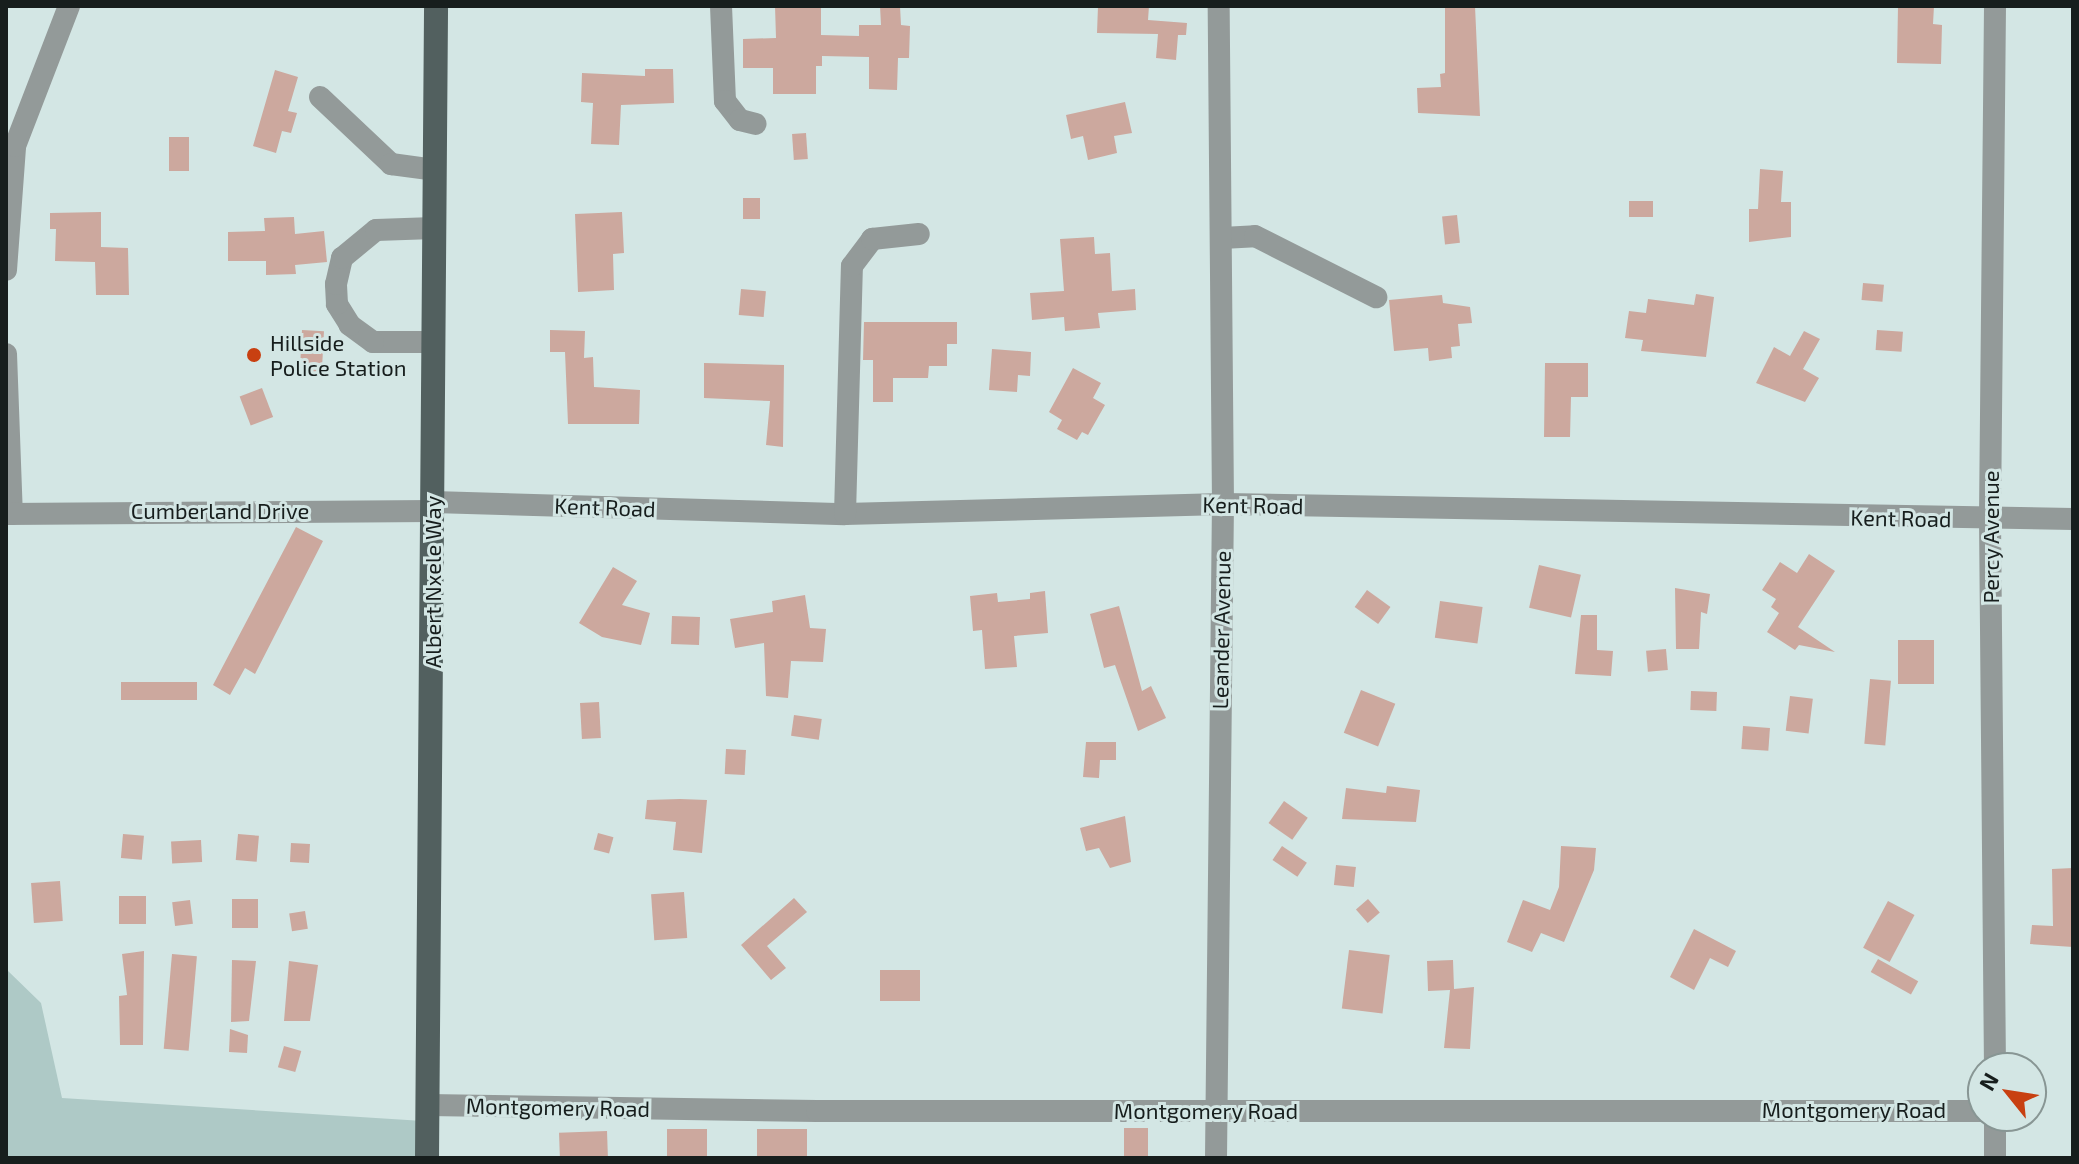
<!DOCTYPE html>
<style>
body{margin:0}
#map{position:relative;width:2079px;height:1164px;overflow:hidden;background:#d3e6e4;font-family:"Exo 2",sans-serif}
div>[style]{position:absolute}
[style*='--x']{left:calc(var(--x)*1px);top:calc(var(--y)*1px);width:calc(var(--w)*1px);rotate:calc(var(--a)*1deg)}
.green>*{inset:0;background:#aec9c6}
.building>*{inset:0;background:#cca89e;transform-origin:0 0}
.minor>*{height:22px;margin:-11px;padding:0 11px;transform-origin:11px;border-radius:11px;background:#939a99}
.major>*{height:24px;margin:-12px;padding:0 12px;transform-origin:12px;border-radius:12px;background:#52605f}
.dots>*{width:22px;height:22px;translate:-50% -50%;box-sizing:border-box;border:4px solid #d3e6e4;border-radius:50%}
span{translate:-50% -50%;white-space:nowrap;text-align:center;line-height:1.15;-webkit-text-stroke:6px #d3e6e4;paint-order:stroke}
.poi-label{font-size:22px;color:#171e1d}
.left{translate:0 -50%;text-align:left}
.street-label{font-size:22px;color:#171e1d}
.frame{position:absolute;inset:0;border:8px solid #171e1d;pointer-events:none}
.north{position:absolute;left:1967px;top:1052px;width:80px;height:80px;box-sizing:border-box;background:#d3e6e4;border:2px solid #889694;border-radius:50%;rotate:300deg;font-size:22px;font-weight:700;line-height:32px;text-align:center;color:#171e1d}
.north::after{content:'';display:block;margin:auto;width:28px;height:36px;background:#c84011;clip-path:polygon(50% 0,100% 100%,50% 72%,0 100%)}
</style>
<div id="map">
<div class="green">
<i style="clip-path:polygon(6px 969px,41px 1003px,62px 1098px,423px 1121px,421px 1158px,6px 1158px)"></i>
</div>
<div class="building">
<i style="clip-path:polygon(775px 6px,821px 6px,821px 35px,859px 36px,859px 25px,881px 25px,880px 6px,900px 6px,901px 25px,910px 26px,909px 58px,898px 58px,897px 90px,869px 89px,869px 57px,822px 56px,822px 66px,816px 66px,816px 94px,773px 94px,773px 68px,743px 68px,743px 39px,776px 38px)"></i>
<i style="clip-path:polygon(1098px 6px,1149px 6px,1148px 20px,1187px 23px,1186px 35px,1178px 35px,1176px 60px,1156px 58px,1158px 34px,1097px 33px)"></i>
<i style="clip-path:polygon(1445px 6px,1475px 6px,1480px 116px,1418px 113px,1417px 88px,1441px 87px,1440px 74px,1445px 73px)"></i>
<i style="clip-path:polygon(1898px 6px,1934px 6px,1933px 24px,1942px 25px,1941px 64px,1897px 63px)"></i>
<i style="clip-path:polygon(645px 69px,673px 69px,674px 103px,621px 105px,619px 145px,591px 144px,593px 103px,581px 102px,582px 73px,645px 76px)"></i>
<i style="clip-path:polygon(275px 70px,298px 77px,288px 111px,297px 113px,291px 133px,282px 131px,276px 153px,253px 146px)"></i>
<i style="clip-path:polygon(1125px 102px,1132px 133px,1114px 136px,1117px 153px,1088px 160px,1083px 136px,1071px 139px,1066px 115px)"></i>
<i style="left:806px;top:133px;width:26px;height:14px;rotate:86deg"></i>
<i style="left:169px;top:137px;width:20px;height:34px"></i>
<i style="clip-path:polygon(1760px 169px,1783px 171px,1781px 202px,1791px 202px,1791px 237px,1749px 242px,1749px 209px,1758px 209px)"></i>
<i style="left:743px;top:198px;width:17px;height:21px"></i>
<i style="left:1629px;top:201px;width:24px;height:16px"></i>
<i style="clip-path:polygon(101px 212px,101px 247px,128px 248px,129px 295px,96px 295px,95px 262px,55px 261px,56px 229px,50px 229px,50px 213px)"></i>
<i style="clip-path:polygon(622px 212px,624px 253px,613px 254px,614px 290px,578px 292px,575px 214px)"></i>
<i style="left:1457px;top:215px;width:28px;height:15px;rotate:84deg"></i>
<i style="clip-path:polygon(294px 217px,295px 234px,324px 231px,327px 262px,295px 265px,296px 274px,266px 275px,266px 261px,228px 261px,228px 232px,265px 231px,264px 218px)"></i>
<i style="clip-path:polygon(1094px 237px,1095px 254px,1110px 253px,1112px 291px,1135px 289px,1136px 310px,1098px 313px,1100px 328px,1065px 331px,1064px 317px,1032px 320px,1030px 293px,1064px 291px,1060px 239px)"></i>
<i style="left:1863px;top:283px;width:21px;height:17px;rotate:5deg"></i>
<i style="left:741px;top:289px;width:25px;height:26px;rotate:5deg"></i>
<i style="clip-path:polygon(1696px 294px,1714px 297px,1706px 357px,1641px 351px,1643px 340px,1625px 338px,1629px 311px,1646px 313px,1648px 299px,1694px 305px)"></i>
<i style="clip-path:polygon(1442px 295px,1443px 303px,1470px 307px,1472px 323px,1458px 324px,1460px 346px,1451px 347px,1452px 358px,1429px 361px,1428px 348px,1394px 351px,1389px 300px)"></i>
<i style="clip-path:polygon(864px 322px,957px 322px,957px 344px,947px 344px,947px 366px,929px 366px,928px 378px,893px 378px,893px 402px,873px 402px,873px 360px,863px 360px)"></i>
<i style="left:302px;top:330px;width:22px;height:41px;rotate:3deg"></i>
<i style="clip-path:polygon(550px 330px,585px 331px,584px 358px,593px 357px,594px 387px,640px 390px,639px 424px,568px 424px,565px 352px,550px 352px)"></i>
<i style="left:1877px;top:330px;width:26px;height:20px;rotate:4deg"></i>
<i style="clip-path:polygon(1804px 331px,1820px 339px,1803px 369px,1819px 378px,1805px 402px,1756px 383px,1774px 347px,1790px 356px)"></i>
<i style="clip-path:polygon(992px 349px,1031px 352px,1030px 376px,1018px 375px,1017px 392px,989px 390px)"></i>
<i style="clip-path:polygon(704px 363px,784px 365px,783px 447px,766px 445px,770px 401px,704px 398px)"></i>
<i style="clip-path:polygon(1545px 363px,1588px 363px,1588px 397px,1571px 397px,1570px 437px,1544px 437px)"></i>
<i style="clip-path:polygon(1073px 368px,1101px 383px,1093px 398px,1105px 405px,1088px 435px,1082px 432px,1077px 440px,1057px 429px,1062px 420px,1049px 412px)"></i>
<i style="left:262px;top:388px;width:31px;height:24px;rotate:69deg"></i>
<i style="clip-path:polygon(296px 527px,323px 541px,255px 674px,245px 668px,230px 695px,213px 685px)"></i>
<i style="clip-path:polygon(1809px 554px,1835px 571px,1798px 627px,1835px 652px,1799px 645px,1795px 650px,1767px 632px,1779px 613px,1771px 607px,1776px 599px,1762px 590px,1780px 562px,1797px 573px)"></i>
<i style="left:1539px;top:565px;width:43px;height:44px;rotate:13deg"></i>
<i style="clip-path:polygon(613px 567px,637px 581px,622px 605px,650px 613px,641px 645px,602px 637px,579px 623px)"></i>
<i style="clip-path:polygon(1675px 588px,1710px 594px,1707px 614px,1701px 612px,1699px 649px,1676px 649px)"></i>
<i style="left:1367px;top:590px;width:29px;height:21px;rotate:36deg"></i>
<i style="clip-path:polygon(1045px 591px,1048px 633px,1014px 636px,1017px 667px,985px 669px,982px 630px,973px 631px,970px 596px,997px 593px,998px 602px,1030px 599px,1030px 593px)"></i>
<i style="clip-path:polygon(805px 595px,810px 628px,826px 629px,823px 662px,791px 661px,788px 698px,766px 696px,764px 643px,735px 648px,730px 619px,773px 612px,772px 601px)"></i>
<i style="left:1440px;top:601px;width:43px;height:37px;rotate:8deg"></i>
<i style="clip-path:polygon(1119px 606px,1142px 691px,1151px 686px,1166px 718px,1138px 731px,1115px 665px,1104px 668px,1090px 614px)"></i>
<i style="clip-path:polygon(1581px 615px,1597px 615px,1597px 650px,1613px 651px,1611px 676px,1575px 674px)"></i>
<i style="left:672px;top:616px;width:28px;height:28px;rotate:2deg"></i>
<i style="left:1898px;top:640px;width:36px;height:44px"></i>
<i style="left:1666px;top:649px;width:21px;height:20px;rotate:85deg"></i>
<i style="left:1870px;top:679px;width:21px;height:65px;rotate:5deg"></i>
<i style="left:197px;top:682px;width:18px;height:76px;rotate:90deg"></i>
<i style="left:1361px;top:690px;width:37px;height:46px;rotate:22deg"></i>
<i style="left:1691px;top:691px;width:26px;height:19px;rotate:2deg"></i>
<i style="left:1790px;top:696px;width:23px;height:35px;rotate:7deg"></i>
<i style="left:599px;top:702px;width:36px;height:19px;rotate:87deg"></i>
<i style="left:794px;top:715px;width:28px;height:21px;rotate:8deg"></i>
<i style="left:1743px;top:726px;width:27px;height:23px;rotate:4deg"></i>
<i style="clip-path:polygon(1086px 742px,1116px 742px,1116px 760px,1100px 760px,1099px 778px,1083px 777px)"></i>
<i style="left:726px;top:749px;width:20px;height:25px;rotate:3deg"></i>
<i style="clip-path:polygon(1387px 786px,1420px 790px,1416px 822px,1342px 819px,1346px 788px,1386px 793px)"></i>
<i style="clip-path:polygon(680px 799px,707px 800px,702px 853px,673px 850px,676px 822px,645px 819px,647px 800px)"></i>
<i style="left:1284px;top:801px;width:29px;height:27px;rotate:35deg"></i>
<i style="clip-path:polygon(1125px 816px,1131px 862px,1110px 868px,1099px 848px,1086px 851px,1080px 828px)"></i>
<i style="left:598px;top:833px;width:16px;height:17px;rotate:15deg"></i>
<i style="left:123px;top:834px;width:21px;height:24px;rotate:5deg"></i>
<i style="left:238px;top:834px;width:21px;height:26px;rotate:5deg"></i>
<i style="left:201px;top:840px;width:22px;height:30px;rotate:87deg"></i>
<i style="left:291px;top:843px;width:19px;height:19px;rotate:3deg"></i>
<i style="left:1282px;top:846px;width:30px;height:17px;rotate:34deg"></i>
<i style="clip-path:polygon(1561px 846px,1596px 848px,1594px 870px,1564px 942px,1541px 933px,1532px 952px,1507px 942px,1523px 900px,1550px 910px,1559px 887px)"></i>
<i style="left:1336px;top:865px;width:20px;height:20px;rotate:6deg"></i>
<i style="clip-path:polygon(2073px 868px,2073px 947px,2030px 944px,2032px 925px,2053px 926px,2052px 869px)"></i>
<i style="left:60px;top:881px;width:40px;height:29px;rotate:86deg"></i>
<i style="left:684px;top:892px;width:46px;height:33px;rotate:86deg"></i>
<i style="left:119px;top:896px;width:27px;height:28px"></i>
<i style="clip-path:polygon(794px 898px,807px 912px,767px 946px,786px 968px,771px 980px,741px 945px)"></i>
<i style="left:232px;top:899px;width:26px;height:29px"></i>
<i style="left:1368px;top:899px;width:18px;height:16px;rotate:49deg"></i>
<i style="left:190px;top:900px;width:24px;height:18px;rotate:83deg"></i>
<i style="left:1888px;top:901px;width:30px;height:53px;rotate:28deg"></i>
<i style="left:305px;top:911px;width:18px;height:16px;rotate:81deg"></i>
<i style="clip-path:polygon(1694px 929px,1736px 951px,1728px 967px,1710px 958px,1694px 990px,1670px 977px)"></i>
<i style="left:1349px;top:950px;width:41px;height:59px;rotate:7deg"></i>
<i style="clip-path:polygon(144px 951px,143px 1045px,120px 1045px,119px 996px,127px 995px,122px 954px)"></i>
<i style="left:172px;top:954px;width:25px;height:95px;rotate:5deg"></i>
<i style="left:1878px;top:959px;width:46px;height:15px;rotate:29deg"></i>
<i style="clip-path:polygon(232px 960px,256px 961px,249px 1021px,231px 1022px)"></i>
<i style="clip-path:polygon(1453px 960px,1454px 989px,1474px 987px,1470px 1049px,1444px 1048px,1450px 990px,1428px 991px,1427px 961px)"></i>
<i style="clip-path:polygon(289px 961px,318px 965px,310px 1021px,284px 1021px)"></i>
<i style="left:880px;top:970px;width:40px;height:31px"></i>
<i style="clip-path:polygon(230px 1029px,248px 1035px,247px 1053px,229px 1052px)"></i>
<i style="left:284px;top:1046px;width:18px;height:22px;rotate:16deg"></i>
<i style="left:1124px;top:1128px;width:24px;height:30px"></i>
<i style="left:707px;top:1129px;width:27px;height:40px;rotate:90deg"></i>
<i style="left:757px;top:1129px;width:50px;height:29px"></i>
<i style="left:607px;top:1131px;width:27px;height:48px;rotate:88deg"></i>
</div>
<div class="minor">
<i style="--x:721;--y:6;--w:95;--a:87.6"></i>
<i style="--x:725;--y:101;--w:24;--a:52"></i>
<i style="--x:740;--y:120;--w:16;--a:14"></i>
<i style="--x:1995;--y:6;--w:513;--a:90.56"></i>
<i style="--x:1990;--y:519;--w:549;--a:89.48"></i>
<i style="--x:320;--y:97;--w:98;--a:43.3"></i>
<i style="--x:391;--y:164;--w:44;--a:7.8"></i>
<i style="--x:1222;--y:238;--w:33;--a:-3"></i>
<i style="--x:1255;--y:236;--w:136;--a:26.8"></i>
<i style="--x:6;--y:270;--w:124;--a:-85.8"></i>
<i style="--x:15;--y:146;--w:150;--a:-68.9"></i>
<i style="--x:434;--y:342;--w:61;--a:180"></i>
<i style="--x:373;--y:342;--w:29;--a:-144"></i>
<i style="--x:350;--y:325;--w:25;--a:-122"></i>
<i style="--x:337;--y:304;--w:20;--a:-93"></i>
<i style="--x:336;--y:284;--w:27;--a:-77"></i>
<i style="--x:342;--y:258;--w:44;--a:-39.5"></i>
<i style="--x:376;--y:230;--w:58;--a:-2"></i>
<i style="--x:6;--y:354;--w:160;--a:87.9"></i>
<i style="--x:433;--y:502;--w:412;--a:1.7"></i>
<i style="--x:845;--y:514;--w:378;--a:-1.5"></i>
<i style="--x:1223;--y:504;--w:850;--a:1.01"></i>
<i style="--x:6;--y:514;--w:427;--a:-0.4"></i>
<i style="--x:845;--y:514;--w:248;--a:-88.4"></i>
<i style="--x:852;--y:266;--w:34;--a:-53"></i>
<i style="--x:872;--y:239;--w:47;--a:-6.1"></i>
<i style="--x:428;--y:1105;--w:389;--a:0.9"></i>
<i style="--x:817;--y:1111;--w:1166;--a:0"></i>
<i style="--x:1216;--y:1158;--w:654;--a:-89.39"></i>
<i style="--x:1223;--y:504;--w:498;--a:-90.5"></i>
<i style="--x:1995;--y:1158;--w:42;--a:-90"></i>
</div>
<div class="major">
<i style="--x:427;--y:1158;--w:1152;--a:-89.55"></i>
</div>
<div class="dots">
<i style="left:254px;top:355px;background:#c84011"></i>
</div>
<div class="poi-label">
<span class="left" style="left:270px;top:355px">Hillside<br>Police Station</span>
</div>
<div class="street-label">
<span style="left:1253px;top:505px;rotate:1deg">Kent Road</span>
<span style="left:605px;top:507px;rotate:2deg">Kent Road</span>
<span style="left:220px;top:511px">Cumberland Drive</span>
<span style="left:1901px;top:518px;rotate:1deg">Kent Road</span>
<span style="left:1991px;top:537px;rotate:-90deg">Percy Avenue</span>
<span style="left:433px;top:582px;rotate:-90deg">Albert Nxele Way</span>
<span style="left:1221px;top:630px;rotate:-89deg">Leander Avenue</span>
<span style="left:558px;top:1107px;rotate:1deg">Montgomery Road</span>
<span style="left:1854px;top:1110px">Montgomery Road</span>
<span style="left:1206px;top:1111px">Montgomery Road</span>
</div>
<div class="frame"></div>
<div class="north">N</div>
</div>
